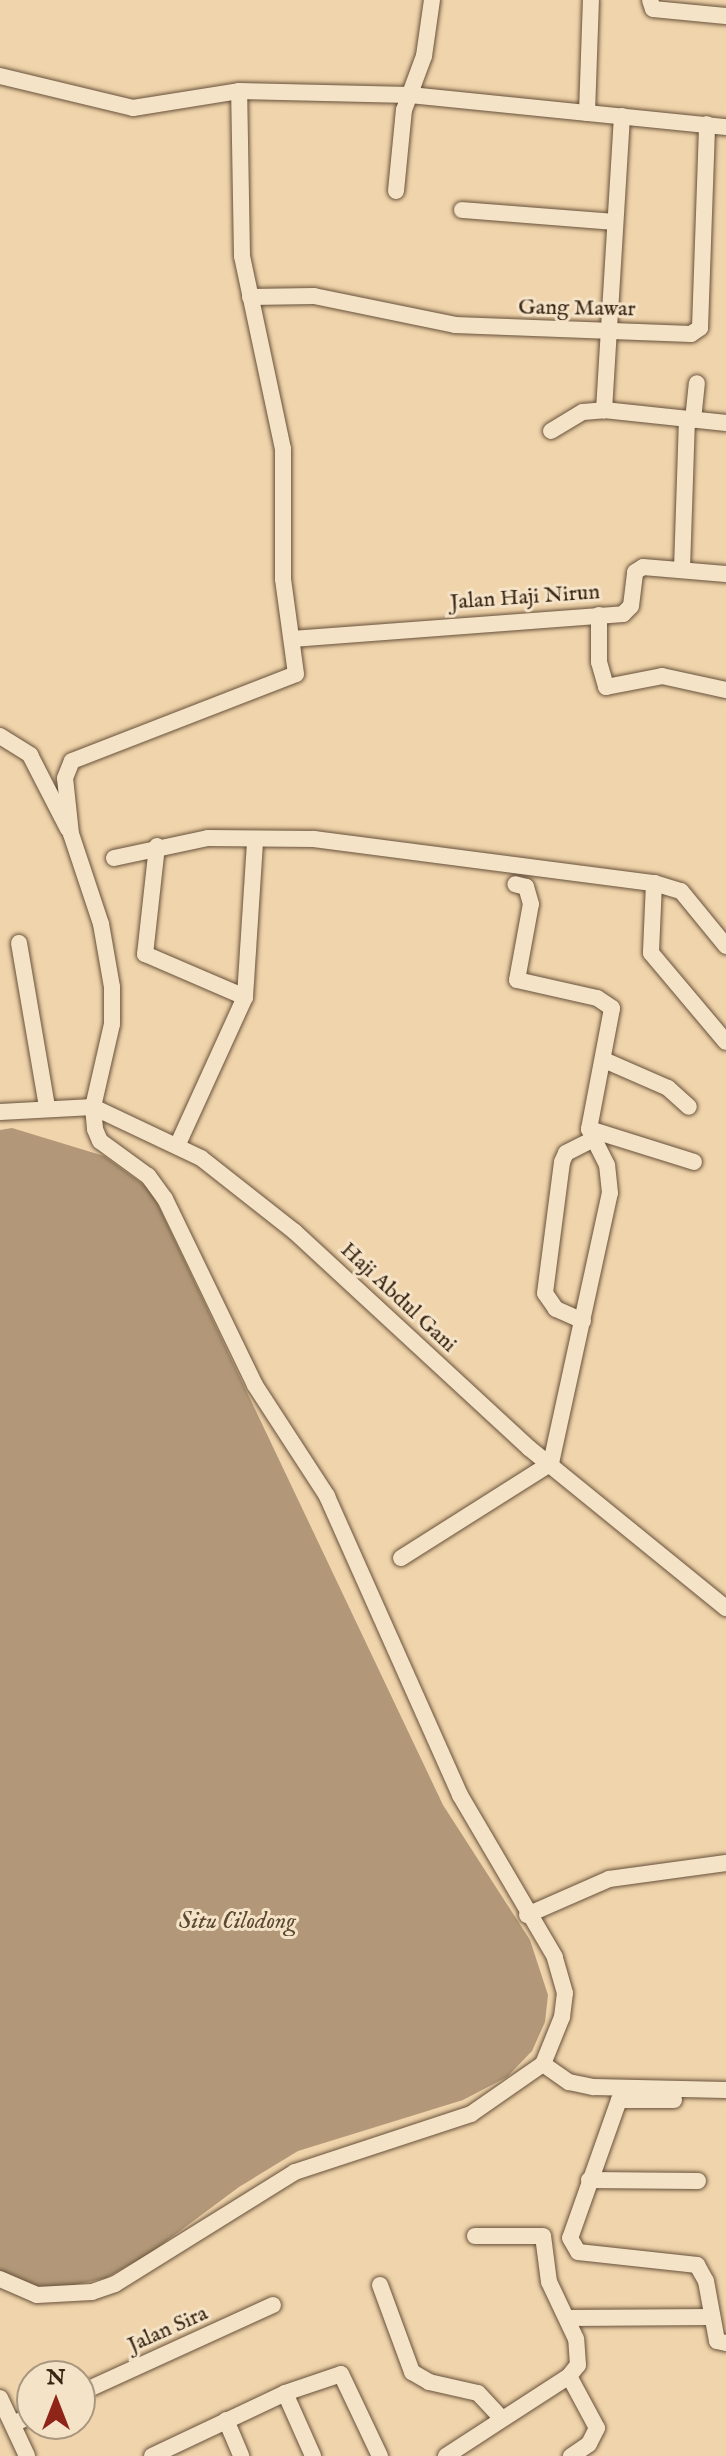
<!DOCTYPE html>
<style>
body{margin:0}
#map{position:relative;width:726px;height:2456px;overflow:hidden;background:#f0d4ab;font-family:"IM FELL English",serif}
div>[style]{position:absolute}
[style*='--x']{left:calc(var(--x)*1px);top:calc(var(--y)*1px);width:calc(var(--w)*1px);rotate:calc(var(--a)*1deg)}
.water>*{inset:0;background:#b29878}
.roads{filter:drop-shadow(0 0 2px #67513a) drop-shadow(0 0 2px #67513a)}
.street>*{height:16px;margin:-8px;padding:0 8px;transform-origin:8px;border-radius:8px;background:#f5e3c8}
span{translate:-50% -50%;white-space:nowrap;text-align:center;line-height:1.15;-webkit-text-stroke:6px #f5e3c8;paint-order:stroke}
.street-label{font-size:22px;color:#392514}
.water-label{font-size:24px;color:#5d4832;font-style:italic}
.north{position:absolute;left:16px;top:2360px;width:80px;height:80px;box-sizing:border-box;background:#f5e3c8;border:2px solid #aa9780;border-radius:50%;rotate:0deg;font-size:22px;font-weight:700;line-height:32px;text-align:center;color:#392514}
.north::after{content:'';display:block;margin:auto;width:28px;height:36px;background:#8f2418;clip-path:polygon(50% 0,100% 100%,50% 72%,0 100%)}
</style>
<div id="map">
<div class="water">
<i style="clip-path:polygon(12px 1128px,104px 1156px,151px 1190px,443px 1805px,530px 1940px,548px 1995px,545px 2022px,532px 2051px,507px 2077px,463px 2100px,298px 2151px,239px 2187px,149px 2254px,106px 2278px,61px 2288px,25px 2288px,0 2272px,0 1130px)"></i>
</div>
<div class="roads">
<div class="street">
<i style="--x:650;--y:0;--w:9;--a:72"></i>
<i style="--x:653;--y:9;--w:73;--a:5.5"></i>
<i style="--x:0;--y:76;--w:137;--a:13.5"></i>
<i style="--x:133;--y:108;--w:107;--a:-9.1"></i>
<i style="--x:587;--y:113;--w:113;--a:-88"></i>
<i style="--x:622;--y:116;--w:295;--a:93.5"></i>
<i style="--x:604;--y:410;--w:123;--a:6.1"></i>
<i style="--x:396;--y:191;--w:81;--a:-84.4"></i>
<i style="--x:404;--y:110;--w:58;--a:-69.7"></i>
<i style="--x:424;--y:56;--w:57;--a:-81.9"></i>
<i style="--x:462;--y:210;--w:152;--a:4.5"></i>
<i style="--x:250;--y:297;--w:64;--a:-0.9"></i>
<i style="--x:314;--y:296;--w:144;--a:11.6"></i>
<i style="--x:455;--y:325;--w:236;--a:2.2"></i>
<i style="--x:691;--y:334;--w:11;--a:-34"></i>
<i style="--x:700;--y:328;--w:204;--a:-88"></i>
<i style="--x:693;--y:420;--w:37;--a:-84"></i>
<i style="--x:551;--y:431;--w:37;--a:-31"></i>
<i style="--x:583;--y:412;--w:21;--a:-5"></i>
<i style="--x:682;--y:569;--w:149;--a:-88.1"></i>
<i style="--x:599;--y:615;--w:47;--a:90"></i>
<i style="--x:599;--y:662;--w:26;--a:74"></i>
<i style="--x:606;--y:687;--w:57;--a:-11.1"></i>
<i style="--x:662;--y:676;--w:66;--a:12.3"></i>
<i style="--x:292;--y:639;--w:332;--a:-4.3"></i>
<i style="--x:623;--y:614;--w:11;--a:-45"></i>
<i style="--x:631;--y:606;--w:34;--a:-83"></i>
<i style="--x:635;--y:572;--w:9;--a:-32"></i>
<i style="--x:643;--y:567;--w:83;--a:4.8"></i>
<i style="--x:0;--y:736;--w:36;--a:32"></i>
<i style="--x:30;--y:755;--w:83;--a:62.8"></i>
<i style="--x:157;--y:846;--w:109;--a:96.3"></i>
<i style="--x:145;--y:954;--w:109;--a:23.3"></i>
<i style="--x:114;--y:858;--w:96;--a:-12"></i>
<i style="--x:208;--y:838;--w:106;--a:0.5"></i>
<i style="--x:314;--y:839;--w:343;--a:7.4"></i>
<i style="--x:654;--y:883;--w:70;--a:92.5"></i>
<i style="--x:651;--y:953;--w:116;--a:49.9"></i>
<i style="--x:654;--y:883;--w:28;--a:17"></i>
<i style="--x:681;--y:891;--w:71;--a:50.7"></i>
<i style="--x:19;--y:943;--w:165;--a:80.3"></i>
<i style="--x:604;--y:1060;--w:70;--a:23.6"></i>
<i style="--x:668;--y:1088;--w:28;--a:42"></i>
<i style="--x:0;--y:1112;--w:93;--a:-3.1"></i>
<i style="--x:93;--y:1107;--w:119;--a:25.3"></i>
<i style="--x:201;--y:1158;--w:120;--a:38.2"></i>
<i style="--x:295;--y:1232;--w:318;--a:42.7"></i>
<i style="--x:529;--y:1448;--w:254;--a:39.1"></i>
<i style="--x:589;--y:1129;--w:110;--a:17.4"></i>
<i style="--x:178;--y:1144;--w:162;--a:-65.5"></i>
<i style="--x:245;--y:997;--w:155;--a:-86.3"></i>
<i style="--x:583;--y:1321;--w:30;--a:-156"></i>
<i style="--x:556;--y:1309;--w:19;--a:-125"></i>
<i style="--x:545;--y:1293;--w:132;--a:-82.6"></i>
<i style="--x:562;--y:1162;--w:10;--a:-66"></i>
<i style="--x:566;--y:1153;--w:28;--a:-27"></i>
<i style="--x:401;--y:1558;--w:178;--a:-32.3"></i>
<i style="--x:551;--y:1463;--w:276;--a:-77.7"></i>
<i style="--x:610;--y:1193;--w:28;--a:-96"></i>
<i style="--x:607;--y:1165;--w:40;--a:-116.6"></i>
<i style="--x:589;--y:1129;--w:123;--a:-79.2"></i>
<i style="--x:612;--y:1008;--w:18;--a:-146"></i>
<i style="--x:597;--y:998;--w:82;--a:-167.3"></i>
<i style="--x:517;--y:980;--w:77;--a:-79.6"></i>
<i style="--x:531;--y:904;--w:18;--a:-106"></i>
<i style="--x:526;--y:887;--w:11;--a:-165"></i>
<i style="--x:527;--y:1915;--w:90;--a:-23.7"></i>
<i style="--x:609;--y:1879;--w:118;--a:-7.8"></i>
<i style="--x:543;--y:2064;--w:51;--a:-68"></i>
<i style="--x:562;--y:2017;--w:24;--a:-83"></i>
<i style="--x:565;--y:1993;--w:37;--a:-106"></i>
<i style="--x:555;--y:1957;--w:188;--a:-120.4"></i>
<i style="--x:460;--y:1795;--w:327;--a:-114"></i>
<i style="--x:327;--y:1496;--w:132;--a:-123"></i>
<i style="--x:255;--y:1385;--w:207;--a:-115.8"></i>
<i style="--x:165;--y:1199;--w:29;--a:-126"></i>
<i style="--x:148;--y:1176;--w:59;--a:-143.9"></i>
<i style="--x:100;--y:1141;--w:13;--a:-113"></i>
<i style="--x:95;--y:1129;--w:22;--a:-95"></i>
<i style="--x:93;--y:1107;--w:85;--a:-77.1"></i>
<i style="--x:112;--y:1024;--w:37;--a:-90"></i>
<i style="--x:112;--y:987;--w:64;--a:-99.9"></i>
<i style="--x:101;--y:924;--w:95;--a:-108.4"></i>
<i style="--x:71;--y:834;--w:56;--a:-96.1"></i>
<i style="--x:65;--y:778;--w:18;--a:-68"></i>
<i style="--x:72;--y:761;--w:240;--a:-21.2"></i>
<i style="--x:296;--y:674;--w:96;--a:-97.8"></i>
<i style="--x:283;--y:579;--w:130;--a:-90"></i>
<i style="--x:283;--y:449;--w:197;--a:-102"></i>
<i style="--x:242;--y:256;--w:165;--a:-91"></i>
<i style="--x:239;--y:91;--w:171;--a:1.3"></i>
<i style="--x:410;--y:95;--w:318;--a:5.8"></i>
<i style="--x:674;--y:2100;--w:55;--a:180"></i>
<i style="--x:619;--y:2100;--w:146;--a:109.5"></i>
<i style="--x:570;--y:2238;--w:16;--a:60"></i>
<i style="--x:578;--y:2252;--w:120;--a:6.2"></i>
<i style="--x:697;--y:2265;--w:18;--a:61"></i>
<i style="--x:706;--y:2281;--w:61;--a:79.6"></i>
<i style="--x:717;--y:2341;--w:9;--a:13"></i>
<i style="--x:589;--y:2180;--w:109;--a:0.5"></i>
<i style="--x:0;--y:2279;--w:40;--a:23.4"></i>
<i style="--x:37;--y:2295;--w:55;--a:-3.1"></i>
<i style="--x:92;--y:2292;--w:24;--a:-19"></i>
<i style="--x:115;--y:2284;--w:212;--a:-31.9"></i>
<i style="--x:295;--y:2172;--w:185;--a:-18.2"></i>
<i style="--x:471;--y:2114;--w:88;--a:-34.8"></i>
<i style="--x:543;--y:2064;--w:32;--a:35"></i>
<i style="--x:569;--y:2082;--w:25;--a:12"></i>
<i style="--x:593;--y:2087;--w:133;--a:1.3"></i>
<i style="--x:380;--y:2285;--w:93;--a:69.8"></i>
<i style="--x:412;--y:2372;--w:20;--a:30"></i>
<i style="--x:429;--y:2382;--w:50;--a:12.7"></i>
<i style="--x:478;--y:2393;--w:34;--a:47"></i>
<i style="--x:569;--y:2318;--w:143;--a:-0.4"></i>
<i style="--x:569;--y:2376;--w:59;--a:61.7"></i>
<i style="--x:597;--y:2428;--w:18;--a:117"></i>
<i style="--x:589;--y:2444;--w:22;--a:146"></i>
<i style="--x:80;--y:2393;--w:212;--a:-24.5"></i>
<i style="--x:285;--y:2393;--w:69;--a:66"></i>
<i style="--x:0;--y:2398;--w:64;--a:65"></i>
<i style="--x:226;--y:2420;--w:39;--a:67"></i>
<i style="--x:13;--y:2424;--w:21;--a:-25"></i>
<i style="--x:152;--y:2456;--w:147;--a:-25.3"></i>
<i style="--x:285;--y:2393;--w:59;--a:-18.7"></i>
<i style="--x:341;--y:2374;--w:91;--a:64.6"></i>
<i style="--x:446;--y:2456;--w:147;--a:-33"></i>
<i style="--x:569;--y:2376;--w:14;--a:-51"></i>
<i style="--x:578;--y:2365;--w:26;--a:-94"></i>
<i style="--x:576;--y:2339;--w:63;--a:-115.3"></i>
<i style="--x:549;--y:2282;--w:46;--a:-97.4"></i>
<i style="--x:543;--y:2236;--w:68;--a:180"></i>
</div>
</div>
<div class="street-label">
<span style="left:577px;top:309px;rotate:1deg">Gang Mawar</span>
<span style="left:525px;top:598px;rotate:-4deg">Jalan Haji Nirun</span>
<span style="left:398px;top:1298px;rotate:43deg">Haji Abdul Gani</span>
<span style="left:168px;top:2330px;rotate:-24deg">Jalan Sira</span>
</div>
<div class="water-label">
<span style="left:237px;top:1922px">Situ Cilodong</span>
</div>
<div class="north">N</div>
</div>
